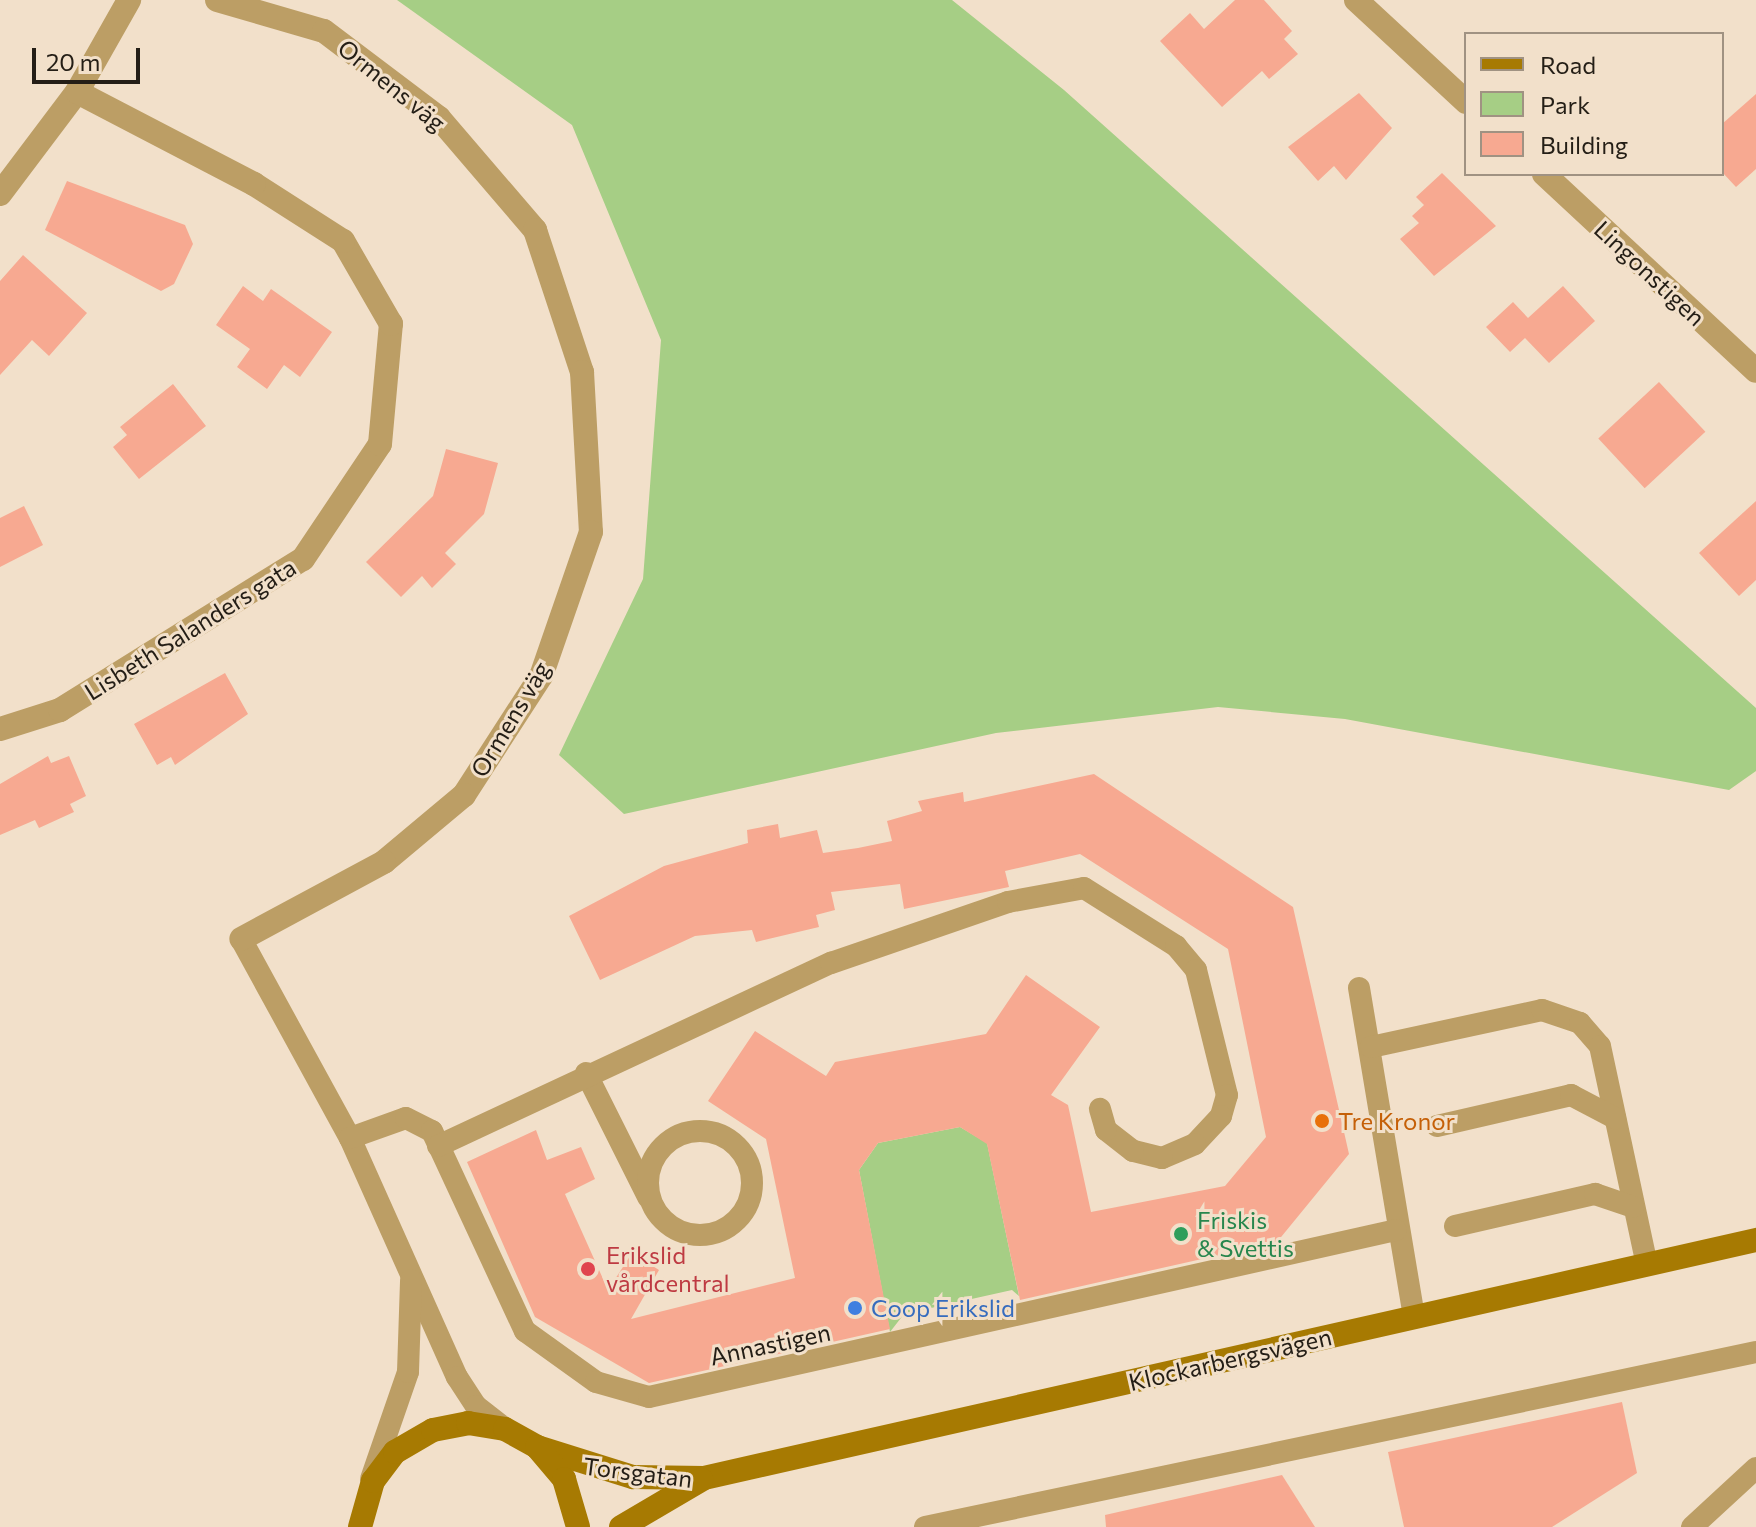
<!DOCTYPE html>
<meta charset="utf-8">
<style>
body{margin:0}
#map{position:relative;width:1756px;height:1527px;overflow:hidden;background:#f2e0ca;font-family:Commissioner,sans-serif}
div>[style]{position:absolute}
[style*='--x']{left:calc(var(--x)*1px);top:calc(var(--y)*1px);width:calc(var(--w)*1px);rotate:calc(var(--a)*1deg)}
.green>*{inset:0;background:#a6ce85}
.building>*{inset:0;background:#f7a991;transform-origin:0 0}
.lane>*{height:22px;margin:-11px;padding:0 11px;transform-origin:11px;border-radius:11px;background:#bc9e65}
.lane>.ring{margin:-11px;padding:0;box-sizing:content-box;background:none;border:22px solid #bc9e65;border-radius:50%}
.street>*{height:24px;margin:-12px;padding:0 12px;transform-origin:12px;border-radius:12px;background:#bc9e65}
.secondary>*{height:24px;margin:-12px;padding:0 12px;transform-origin:12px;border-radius:12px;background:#a77a02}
.dots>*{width:22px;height:22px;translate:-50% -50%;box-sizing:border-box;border:4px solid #f2e0ca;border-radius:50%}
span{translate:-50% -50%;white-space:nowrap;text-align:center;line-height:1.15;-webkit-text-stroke:6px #f2e0ca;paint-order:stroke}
.street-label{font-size:24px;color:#241e16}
.food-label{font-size:24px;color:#c56008}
.left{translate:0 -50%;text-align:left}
.leisure-label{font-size:24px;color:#27864d}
.health-label{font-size:24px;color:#be3a42}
.shop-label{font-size:24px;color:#366cbe}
.legend{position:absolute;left:1464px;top:32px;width:260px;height:144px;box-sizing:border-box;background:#f2e0ca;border:2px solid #a09282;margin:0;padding:10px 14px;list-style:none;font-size:24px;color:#241e16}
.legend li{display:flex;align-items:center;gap:16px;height:40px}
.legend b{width:40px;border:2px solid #a09282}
.scale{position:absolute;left:32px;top:48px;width:108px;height:36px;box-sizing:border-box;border:4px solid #241e16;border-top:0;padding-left:10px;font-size:24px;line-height:28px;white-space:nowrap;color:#241e16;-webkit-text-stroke:6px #f2e0ca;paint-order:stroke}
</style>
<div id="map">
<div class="green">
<i style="clip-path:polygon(397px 0,952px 0,1064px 90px,1756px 708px,1756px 771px,1729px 790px,1345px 719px,1218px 707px,996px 733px,624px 814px,559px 755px,643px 579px,661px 340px,572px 125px)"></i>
<i style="clip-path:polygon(960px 1127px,987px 1143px,1019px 1296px,1012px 1290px,904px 1314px,890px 1332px,859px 1170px,878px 1143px)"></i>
</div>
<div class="building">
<i style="clip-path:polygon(1235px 0,1264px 0,1292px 31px,1284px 39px,1298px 54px,1269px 79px,1262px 71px,1222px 107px,1160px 41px,1190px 13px,1204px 29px)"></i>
<i style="clip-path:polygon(1359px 93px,1392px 128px,1346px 180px,1334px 166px,1318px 181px,1288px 147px)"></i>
<i style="clip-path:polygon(1756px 94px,1756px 169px,1736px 187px,1722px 172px,1722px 124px)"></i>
<i style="clip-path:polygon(1442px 173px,1496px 226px,1434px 276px,1400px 239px,1419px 223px,1412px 216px,1424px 205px,1416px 197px)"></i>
<i style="clip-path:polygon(67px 181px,185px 225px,193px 244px,174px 284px,161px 291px,45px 230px)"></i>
<i style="clip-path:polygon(23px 255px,87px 313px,49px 356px,32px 340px,0 375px,0 281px)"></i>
<i style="clip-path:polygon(243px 286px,263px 301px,271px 289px,332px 332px,300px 377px,284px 365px,267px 389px,237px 367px,250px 349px,216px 325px)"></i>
<i style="clip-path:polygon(1563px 286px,1595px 321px,1549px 363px,1525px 338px,1510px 352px,1486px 327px,1513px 302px,1528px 318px)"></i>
<i style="left:1659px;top:382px;width:68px;height:83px;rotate:47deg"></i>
<i style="clip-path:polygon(173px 384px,206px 426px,139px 479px,113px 447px,127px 435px,120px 427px)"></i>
<i style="clip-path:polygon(446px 449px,498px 463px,484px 514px,445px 553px,456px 564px,432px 588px,422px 576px,401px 597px,366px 562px,433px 496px)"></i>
<i style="clip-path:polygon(1756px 501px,1756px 580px,1739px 596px,1699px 553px)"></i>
<i style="clip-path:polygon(24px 506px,43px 545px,0 567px,0 518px)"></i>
<i style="clip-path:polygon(225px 673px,248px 714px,175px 765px,171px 757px,157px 765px,134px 724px)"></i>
<i style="clip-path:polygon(48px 756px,51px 763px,69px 756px,86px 796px,70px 804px,74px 812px,39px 828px,35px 820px,0 835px,0 784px)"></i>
<i style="clip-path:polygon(1094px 774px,1293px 907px,1349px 1154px,1277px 1242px,1020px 1300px,987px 1144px,960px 1127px,878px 1143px,859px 1170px,890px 1329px,649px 1383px,535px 1317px,467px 1162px,536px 1130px,547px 1160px,581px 1147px,595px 1179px,565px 1194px,608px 1290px,632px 1253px,659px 1270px,631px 1319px,795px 1278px,766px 1139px,708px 1101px,755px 1031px,826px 1076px,835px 1062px,986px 1034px,1026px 975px,1100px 1027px,1051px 1095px,1068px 1105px,1091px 1212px,1225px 1186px,1266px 1137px,1228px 949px,1080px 854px,1005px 871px,1009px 887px,904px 909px,900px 884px,831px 892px,835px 910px,816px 915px,819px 927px,756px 942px,752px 930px,695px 936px,600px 980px,569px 916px,664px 866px,748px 843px,747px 830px,778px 824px,780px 838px,817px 830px,823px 853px,858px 848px,892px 841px,887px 821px,922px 811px,918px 801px,963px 792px,964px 802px)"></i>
<i style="clip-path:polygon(1622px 1402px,1637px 1473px,1552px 1527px,1404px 1527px,1388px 1452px)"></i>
<i style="clip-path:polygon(1282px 1475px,1315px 1527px,1106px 1527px,1105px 1515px)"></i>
</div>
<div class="lane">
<i style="--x:241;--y:939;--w:227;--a:61.3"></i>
<i style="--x:350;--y:1138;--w:262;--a:65.9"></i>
<i style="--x:457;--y:1377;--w:35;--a:57"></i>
<i style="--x:476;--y:1406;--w:37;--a:38"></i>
<i style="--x:1359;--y:988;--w:334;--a:80.5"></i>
<i style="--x:1371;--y:1047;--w:175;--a:-12.2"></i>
<i style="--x:1542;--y:1010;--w:40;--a:18.9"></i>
<i style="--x:1580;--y:1023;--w:30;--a:49"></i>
<i style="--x:1600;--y:1046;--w:224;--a:77.9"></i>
<i style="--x:586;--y:1073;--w:139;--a:63.4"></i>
<i style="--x:1437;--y:1126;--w:138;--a:-13"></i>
<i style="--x:1571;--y:1095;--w:50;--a:27.6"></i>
<i class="ring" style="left:648px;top:1131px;width:82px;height:82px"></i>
<i style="--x:350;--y:1138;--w:59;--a:-19.7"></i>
<i style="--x:406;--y:1118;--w:29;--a:27"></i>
<i style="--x:432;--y:1131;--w:221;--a:65.1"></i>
<i style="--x:525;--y:1331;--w:87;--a:35.7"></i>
<i style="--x:596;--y:1382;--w:55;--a:15.8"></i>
<i style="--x:649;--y:1397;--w:765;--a:-12.6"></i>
<i style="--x:438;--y:1146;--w:434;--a:-25"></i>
<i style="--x:831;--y:963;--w:187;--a:-19"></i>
<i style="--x:1008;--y:902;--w:77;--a:-10.4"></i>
<i style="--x:1084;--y:888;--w:109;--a:32.2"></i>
<i style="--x:1176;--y:946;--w:31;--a:50"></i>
<i style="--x:1196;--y:970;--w:129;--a:76.1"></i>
<i style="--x:1227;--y:1095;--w:22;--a:106"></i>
<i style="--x:1221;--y:1116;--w:38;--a:133"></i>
<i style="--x:1195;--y:1144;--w:36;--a:157"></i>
<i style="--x:1162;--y:1158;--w:30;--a:-166"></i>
<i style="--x:1133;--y:1151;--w:34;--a:-142"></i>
<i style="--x:1106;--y:1130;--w:22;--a:-106"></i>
<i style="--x:1455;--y:1226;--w:144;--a:-12.9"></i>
<i style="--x:1595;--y:1194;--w:40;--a:18.9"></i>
<i style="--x:371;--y:1479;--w:113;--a:-70.9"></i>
<i style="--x:408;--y:1372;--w:92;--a:-88.1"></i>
<i style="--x:925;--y:1527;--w:849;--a:-11.89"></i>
<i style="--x:1692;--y:1527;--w:87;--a:-42.7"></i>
</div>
<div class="street">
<i style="--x:217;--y:0;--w:111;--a:16.2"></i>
<i style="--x:324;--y:31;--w:144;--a:37.1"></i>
<i style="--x:439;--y:118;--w:148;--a:49.4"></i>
<i style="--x:535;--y:230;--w:150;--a:71.7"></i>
<i style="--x:582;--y:372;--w:160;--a:86.8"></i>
<i style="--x:591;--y:532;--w:152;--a:109.1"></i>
<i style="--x:541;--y:676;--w:142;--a:122.9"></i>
<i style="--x:464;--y:795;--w:104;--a:140.1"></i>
<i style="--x:384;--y:862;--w:162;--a:151.7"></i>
<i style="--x:1356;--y:0;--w:150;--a:42.8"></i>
<i style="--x:1544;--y:174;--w:289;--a:42.9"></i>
<i style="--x:0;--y:194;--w:128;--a:-53"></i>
<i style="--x:77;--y:92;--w:106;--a:-60.5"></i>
<i style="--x:0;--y:729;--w:63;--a:-17.6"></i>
<i style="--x:60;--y:710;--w:286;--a:-31.9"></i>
<i style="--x:303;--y:559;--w:138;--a:-56.2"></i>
<i style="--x:380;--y:444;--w:121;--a:-84.8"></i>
<i style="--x:391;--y:324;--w:96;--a:-120"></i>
<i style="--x:343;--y:241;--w:106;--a:-147.4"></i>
<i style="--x:254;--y:184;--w:199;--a:-152.5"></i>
</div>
<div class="secondary">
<i style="--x:537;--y:1447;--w:101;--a:17.4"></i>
<i style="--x:633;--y:1477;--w:71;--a:0.8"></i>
<i style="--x:704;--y:1478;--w:1079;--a:-12.75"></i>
<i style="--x:360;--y:1527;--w:48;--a:-74.2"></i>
<i style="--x:373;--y:1481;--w:36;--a:-53"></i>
<i style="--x:395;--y:1452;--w:44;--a:-30.1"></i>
<i style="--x:433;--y:1430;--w:36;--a:-11"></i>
<i style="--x:468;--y:1423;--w:37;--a:9"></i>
<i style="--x:505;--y:1429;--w:37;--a:29"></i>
<i style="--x:537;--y:1447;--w:42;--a:49.8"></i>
<i style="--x:564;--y:1479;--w:50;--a:73.7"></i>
<i style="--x:621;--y:1527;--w:93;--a:-30.4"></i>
</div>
<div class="dots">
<i style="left:1322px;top:1121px;background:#e8710a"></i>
<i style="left:1181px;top:1234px;background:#2e9e5b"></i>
<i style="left:588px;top:1269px;background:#e0444e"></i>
<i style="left:855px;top:1308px;background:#3f7fe0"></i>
</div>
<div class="street-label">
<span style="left:392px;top:85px;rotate:39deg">Ormens väg</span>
<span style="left:1650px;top:273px;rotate:43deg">Lingonstigen</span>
<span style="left:190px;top:629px;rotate:-32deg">Lisbeth Salanders gata</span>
<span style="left:510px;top:719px;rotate:-59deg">Ormens väg</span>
<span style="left:770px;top:1344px;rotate:-12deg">Annastigen</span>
<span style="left:1230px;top:1359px;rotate:-13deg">Klockarbergsvägen</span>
<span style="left:638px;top:1472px;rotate:7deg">Torsgatan</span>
</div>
<div class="food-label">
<span class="left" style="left:1338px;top:1121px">Tre Kronor</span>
</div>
<div class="leisure-label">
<span class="left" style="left:1197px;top:1234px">Friskis<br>&amp; Svettis</span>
</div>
<div class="health-label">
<span class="left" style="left:606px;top:1269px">Erikslid<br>vårdcentral</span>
</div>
<div class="shop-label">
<span class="left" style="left:871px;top:1308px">Coop Erikslid</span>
</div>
<ul class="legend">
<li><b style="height:10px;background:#a77a02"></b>Road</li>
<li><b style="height:22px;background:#a6ce85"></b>Park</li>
<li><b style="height:22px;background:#f7a991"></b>Building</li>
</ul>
<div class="scale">20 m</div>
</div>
